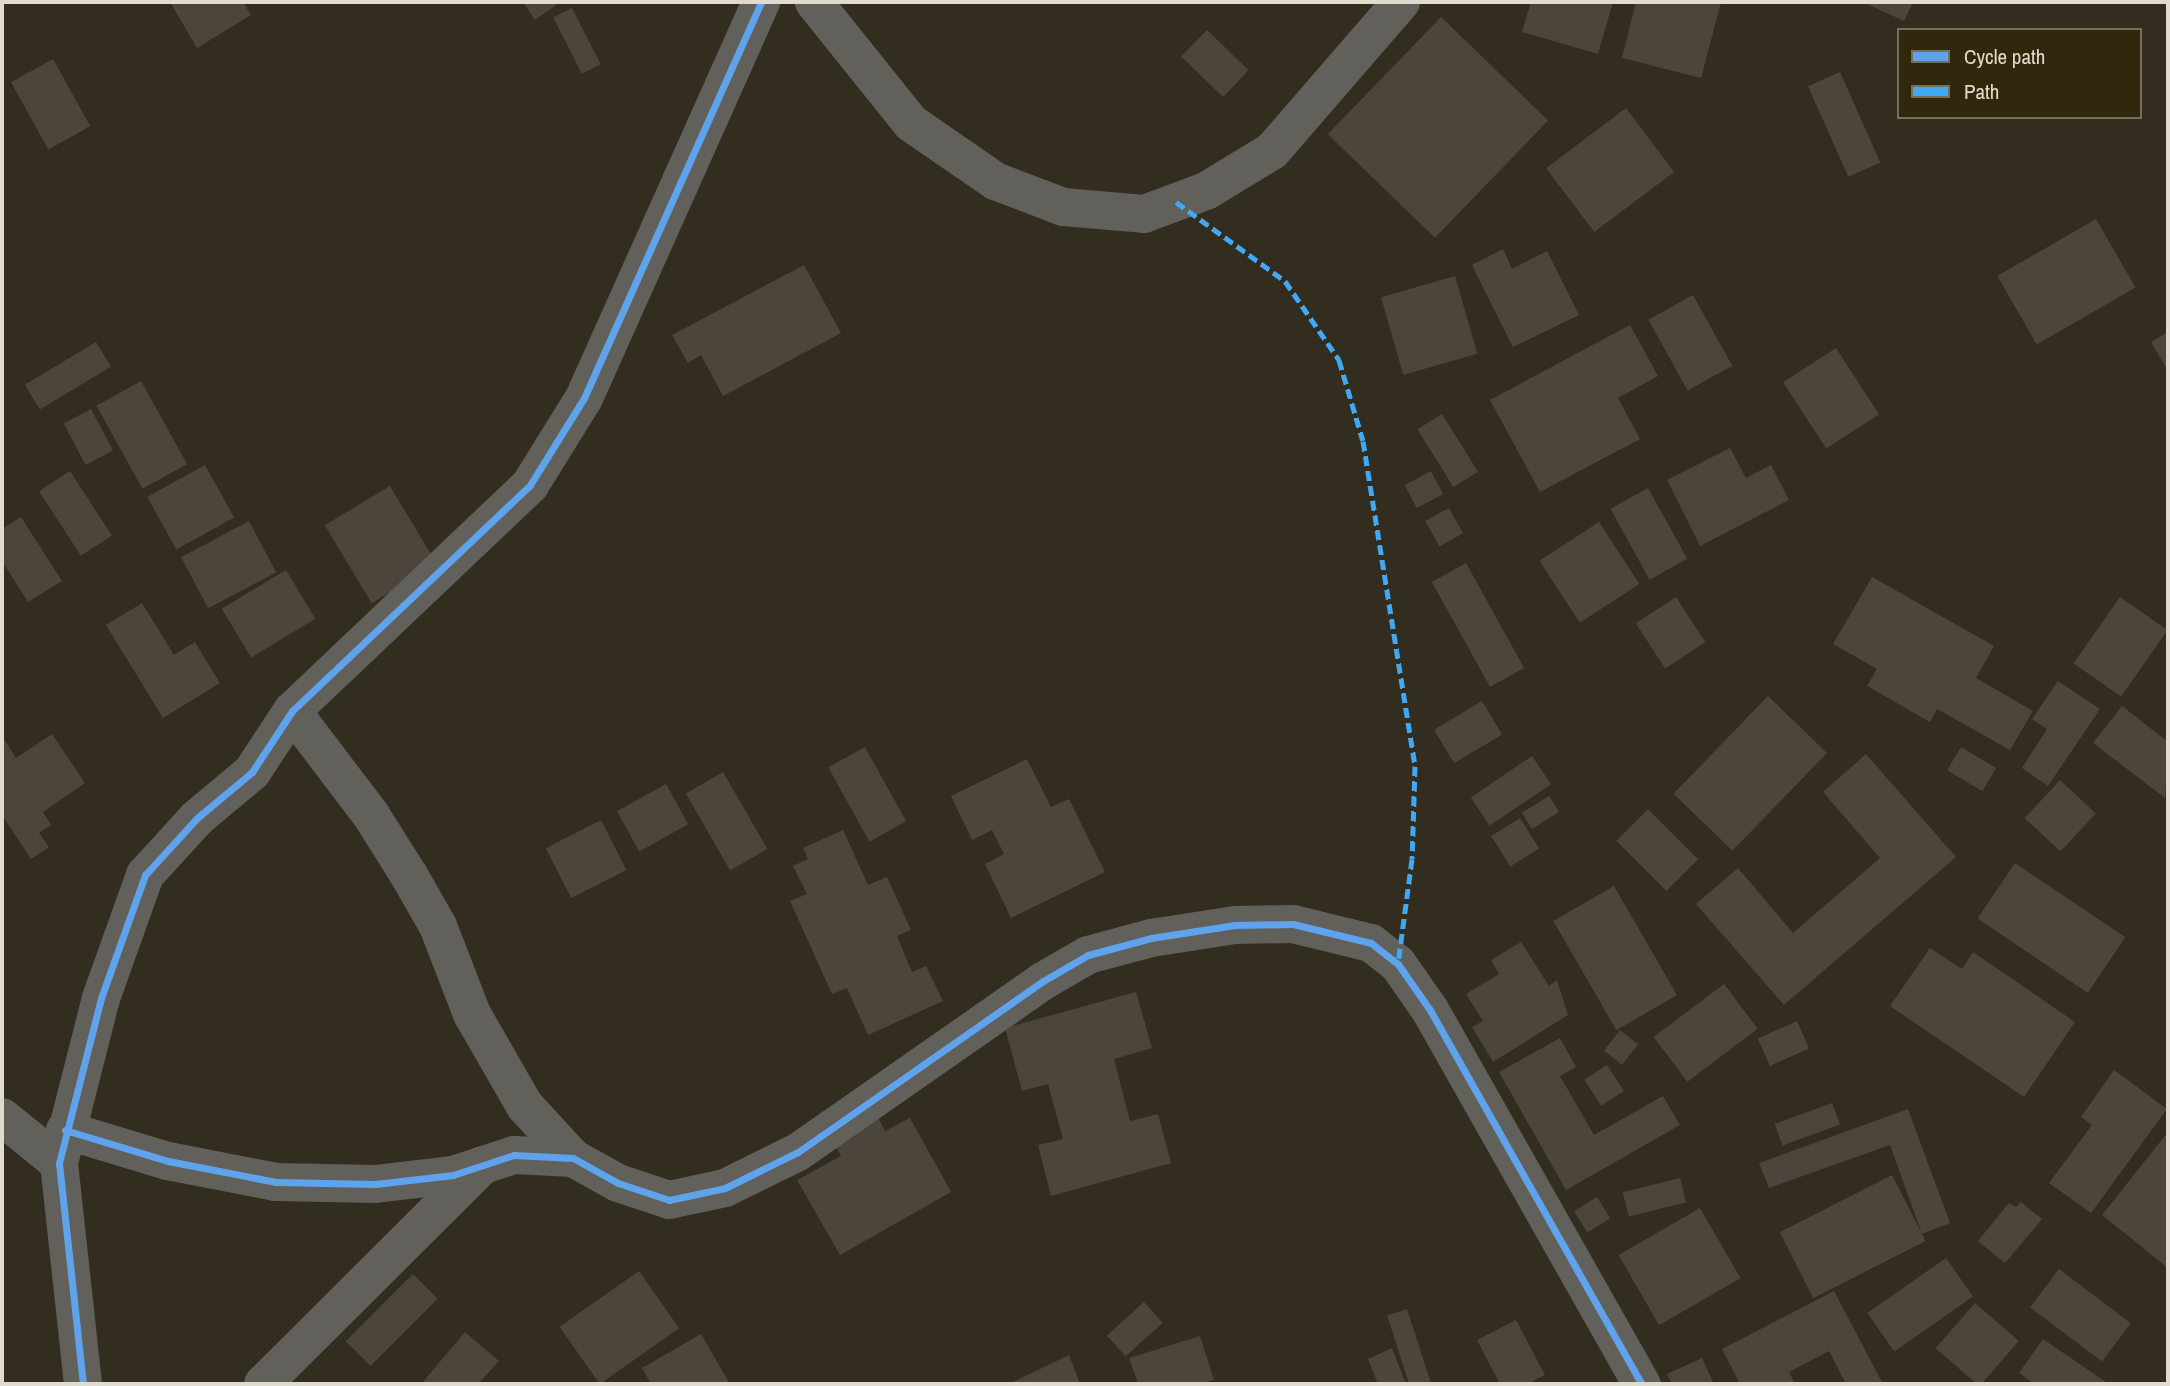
<!DOCTYPE html>
<style>
body{margin:0}
#map{position:relative;width:2170px;height:1386px;overflow:hidden;background:#322d1f;font-family:"Archivo Narrow",sans-serif}
div>[style]{position:absolute}
[style*='--x']{left:calc(var(--x)*1px);top:calc(var(--y)*1px);width:calc(var(--w)*1px);rotate:calc(var(--a)*1deg)}
.building>*{inset:0;background:#4c453c;transform-origin:0 0}
.minor>*{height:38px;margin:-19px;padding:0 19px;transform-origin:19px;border-radius:19px;background:#61605b}
.quiet>*{height:5px;margin-top:-2.5px;transform-origin:0;background:repeating-linear-gradient(90deg,#3fa9f5 0 10px,transparent 0 15px)}
.cycleway>*{height:7px;margin:-3.5px;padding:0 3.5px;transform-origin:3.5px;border-radius:3.5px;background:#60a3ed}
span{translate:-50% -50%;white-space:nowrap;text-align:center;line-height:1.15;-webkit-text-stroke:5px #30270d;paint-order:stroke}
.frame{position:absolute;inset:0;border:4px solid #e0dbcc;pointer-events:none}
.legend{position:absolute;left:1897px;top:28px;width:245px;height:91px;box-sizing:border-box;background:#30270d;border:2px solid #766f59;margin:0;padding:9px 12px;list-style:none;font-size:21px;color:#e0dbcc}
.legend li{display:flex;align-items:center;gap:14px;height:35px}
.legend b{width:35px;border:2px solid #766f59}
</style>
<div id="map">
<div class="building">
<i style="clip-path:polygon(170px 2px,243px 2px,251px 15px,197px 48px)"></i>
<i style="clip-path:polygon(523px 2px,553px 2px,556px 5px,535px 20px)"></i>
<i style="clip-path:polygon(1531px 2px,1613px 2px,1598px 54px,1522px 32px)"></i>
<i style="clip-path:polygon(1636px 2px,1721px 2px,1701px 78px,1622px 58px)"></i>
<i style="clip-path:polygon(1863px 2px,1913px 2px,1904px 21px)"></i>
<i style="left:572px;top:8px;width:63px;height:21px;rotate:63deg"></i>
<i style="left:1441px;top:17px;width:149px;height:163px;rotate:44deg"></i>
<i style="left:1207px;top:30px;width:58px;height:37px;rotate:44deg"></i>
<i style="left:53px;top:59px;width:77px;height:48px;rotate:61deg"></i>
<i style="left:1840px;top:72px;width:99px;height:35px;rotate:66deg"></i>
<i style="left:1626px;top:108px;width:80px;height:100px;rotate:53deg"></i>
<i style="left:2096px;top:219px;width:79px;height:114px;rotate:60deg"></i>
<i style="clip-path:polygon(1503px 249px,1512px 269px,1547px 251px,1579px 315px,1513px 347px,1472px 265px)"></i>
<i style="clip-path:polygon(804px 265px,841px 333px,723px 396px,701px 355px,688px 363px,672px 335px)"></i>
<i style="left:1455px;top:276px;width:81px;height:77px;rotate:74deg"></i>
<i style="left:1693px;top:295px;width:81px;height:51px;rotate:61deg"></i>
<i style="clip-path:polygon(1630px 325px,1658px 376px,1618px 398px,1640px 439px,1540px 492px,1490px 400px)"></i>
<i style="clip-path:polygon(2168px 332px,2168px 371px,2151px 342px)"></i>
<i style="left:96px;top:342px;width:29px;height:83px;rotate:59deg"></i>
<i style="left:1836px;top:348px;width:79px;height:63px;rotate:57deg"></i>
<i style="left:141px;top:381px;width:95px;height:51px;rotate:61deg"></i>
<i style="left:91px;top:409px;width:47px;height:31px;rotate:62deg"></i>
<i style="left:1442px;top:414px;width:68px;height:29px;rotate:58deg"></i>
<i style="clip-path:polygon(1730px 448px,1746px 478px,1771px 465px,1789px 500px,1700px 546px,1667px 480px)"></i>
<i style="left:205px;top:465px;width:60px;height:66px;rotate:61deg"></i>
<i style="left:70px;top:471px;width:77px;height:37px;rotate:57deg"></i>
<i style="left:1431px;top:471px;width:26px;height:30px;rotate:62deg"></i>
<i style="left:390px;top:486px;width:91px;height:76px;rotate:59deg"></i>
<i style="left:1648px;top:488px;width:81px;height:43px;rotate:61deg"></i>
<i style="left:1449px;top:508px;width:29px;height:27px;rotate:61deg"></i>
<i style="clip-path:polygon(21px 517px,62px 581px,28px 602px,2px 561px,2px 529px)"></i>
<i style="left:249px;top:521px;width:58px;height:77px;rotate:62deg"></i>
<i style="left:1599px;top:522px;width:74px;height:71px;rotate:57deg"></i>
<i style="left:1466px;top:563px;width:120px;height:39px;rotate:61deg"></i>
<i style="left:286px;top:570px;width:57px;height:75px;rotate:59deg"></i>
<i style="clip-path:polygon(1872px 577px,1994px 646px,1976px 678px,2033px 711px,2010px 750px,1937px 709px,1930px 722px,1867px 686px,1877px 669px,1833px 644px)"></i>
<i style="left:1676px;top:597px;width:54px;height:48px;rotate:57deg"></i>
<i style="left:2120px;top:597px;width:58px;height:81px;rotate:35deg"></i>
<i style="clip-path:polygon(142px 603px,174px 655px,195px 642px,220px 683px,163px 718px,106px 625px)"></i>
<i style="clip-path:polygon(2058px 681px,2100px 709px,2048px 786px,2022px 768px,2047px 729px,2032px 719px)"></i>
<i style="left:1768px;top:696px;width:82px;height:136px;rotate:44deg"></i>
<i style="left:1482px;top:701px;width:39px;height:56px;rotate:59deg"></i>
<i style="clip-path:polygon(2122px 706px,2168px 742px,2165px 798px,2093px 743px)"></i>
<i style="clip-path:polygon(52px 734px,85px 783px,43px 812px,51px 825px,39px 833px,49px 847px,31px 859px,2px 815px,2px 736px,16px 758px)"></i>
<i style="left:865px;top:747px;width:85px;height:42px;rotate:61deg"></i>
<i style="left:1961px;top:747px;width:41px;height:27px;rotate:31deg"></i>
<i style="clip-path:polygon(1866px 754px,1956px 857px,1784px 1005px,1696px 904px,1738px 868px,1793px 933px,1880px 858px,1823px 792px)"></i>
<i style="left:1532px;top:756px;width:34px;height:74px;rotate:56deg"></i>
<i style="clip-path:polygon(1027px 759px,1051px 807px,1069px 799px,1105px 872px,1011px 918px,985px 864px,1004px 854px,992px 830px,972px 840px,951px 796px)"></i>
<i style="left:723px;top:772px;width:89px;height:43px;rotate:60deg"></i>
<i style="left:2060px;top:780px;width:49px;height:52px;rotate:43deg"></i>
<i style="left:666px;top:784px;width:46px;height:56px;rotate:61deg"></i>
<i style="left:1549px;top:796px;width:19px;height:32px;rotate:58deg"></i>
<i style="left:1648px;top:809px;width:71px;height:45px;rotate:45deg"></i>
<i style="left:1520px;top:818px;width:36px;height:34px;rotate:58deg"></i>
<i style="left:601px;top:820px;width:56px;height:62px;rotate:63deg"></i>
<i style="clip-path:polygon(843px 830px,868px 885px,887px 877px,911px 930px,897px 936px,912px 972px,926px 966px,943px 1001px,868px 1035px,847px 988px,832px 994px,790px 901px,807px 894px,793px 866px,808px 859px,803px 848px)"></i>
<i style="left:2015px;top:863px;width:133px;height:67px;rotate:34deg"></i>
<i style="left:1614px;top:886px;width:126px;height:70px;rotate:60deg"></i>
<i style="clip-path:polygon(1521px 942px,1549px 986px,1557px 980px,1568px 1015px,1493px 1062px,1472px 1027px,1483px 1021px,1466px 994px,1499px 974px,1491px 960px)"></i>
<i style="clip-path:polygon(1930px 948px,1962px 969px,1973px 952px,2075px 1022px,2024px 1097px,1890px 1006px)"></i>
<i style="left:1724px;top:984px;width:56px;height:88px;rotate:53deg"></i>
<i style="clip-path:polygon(1136px 992px,1152px 1048px,1114px 1059px,1130px 1121px,1158px 1114px,1171px 1163px,1051px 1196px,1038px 1145px,1063px 1139px,1048px 1084px,1022px 1091px,1005px 1028px)"></i>
<i style="left:1797px;top:1021px;width:30px;height:43px;rotate:66deg"></i>
<i style="left:1620px;top:1030px;width:23px;height:26px;rotate:38deg"></i>
<i style="clip-path:polygon(1560px 1038px,1576px 1067px,1560px 1076px,1594px 1135px,1663px 1096px,1680px 1125px,1566px 1190px,1499px 1072px)"></i>
<i style="left:1607px;top:1065px;width:31px;height:27px;rotate:57deg"></i>
<i style="clip-path:polygon(2114px 1070px,2167px 1109px,2091px 1213px,2049px 1183px,2092px 1125px,2081px 1117px)"></i>
<i style="left:1832px;top:1103px;width:23px;height:61px;rotate:70deg"></i>
<i style="clip-path:polygon(1908px 1109px,1950px 1223px,1922px 1234px,1890px 1145px,1769px 1188px,1759px 1163px)"></i>
<i style="clip-path:polygon(878px 1117px,885px 1131px,910px 1118px,951px 1192px,840px 1255px,797px 1180px,841px 1156px,834px 1143px)"></i>
<i style="clip-path:polygon(2168px 1132px,2168px 1268px,2102px 1215px)"></i>
<i style="left:1892px;top:1175px;width:74px;height:126px;rotate:63deg"></i>
<i style="left:1680px;top:1178px;width:25px;height:59px;rotate:76deg"></i>
<i style="left:1597px;top:1197px;width:25px;height:27px;rotate:58deg"></i>
<i style="clip-path:polygon(2021px 1202px,2042px 1219px,2005px 1263px,1978px 1241px,2009px 1203px,2016px 1207px)"></i>
<i style="left:1700px;top:1208px;width:81px;height:94px;rotate:60deg"></i>
<i style="left:1946px;top:1258px;width:47px;height:96px;rotate:55deg"></i>
<i style="left:2059px;top:1269px;width:90px;height:48px;rotate:37deg"></i>
<i style="left:639px;top:1271px;width:70px;height:97px;rotate:55deg"></i>
<i style="left:413px;top:1274px;width:35px;height:95px;rotate:45deg"></i>
<i style="clip-path:polygon(1834px 1291px,1883px 1384px,1846px 1384px,1829px 1351px,1789px 1372px,1795px 1384px,1740px 1384px,1722px 1349px)"></i>
<i style="left:1144px;top:1302px;width:28px;height:50px;rotate:48deg"></i>
<i style="left:1975px;top:1303px;width:58px;height:60px;rotate:41deg"></i>
<i style="left:1407px;top:1309px;width:79px;height:21px;rotate:72deg"></i>
<i style="clip-path:polygon(1516px 1320px,1545px 1375px,1527px 1384px,1500px 1384px,1477px 1340px)"></i>
<i style="clip-path:polygon(465px 1332px,499px 1361px,478px 1384px,421px 1384px)"></i>
<i style="clip-path:polygon(701px 1334px,730px 1384px,651px 1384px,642px 1368px)"></i>
<i style="clip-path:polygon(1200px 1336px,1214px 1380px,1200px 1384px,1138px 1384px,1129px 1358px)"></i>
<i style="clip-path:polygon(2043px 1339px,2109px 1384px,2034px 1384px,2019px 1373px)"></i>
<i style="clip-path:polygon(1392px 1348px,1406px 1384px,1378px 1384px,1368px 1359px)"></i>
<i style="clip-path:polygon(1069px 1355px,1080px 1384px,1009px 1384px)"></i>
<i style="clip-path:polygon(1702px 1358px,1714px 1384px,1672px 1384px,1667px 1374px)"></i>
</div>
<div class="minor">
<i style="--x:814;--y:2;--w:155;--a:51.3"></i>
<i style="--x:911;--y:123;--w:102;--a:34.6"></i>
<i style="--x:995;--y:181;--w:73;--a:20.9"></i>
<i style="--x:1063;--y:207;--w:81;--a:4.9"></i>
<i style="--x:1144;--y:214;--w:66;--a:-20.4"></i>
<i style="--x:1206;--y:191;--w:77;--a:-31.2"></i>
<i style="--x:1272;--y:151;--w:197;--a:-49.1"></i>
<i style="--x:292;--y:711;--w:131;--a:52.8"></i>
<i style="--x:371;--y:815;--w:73;--a:57.8"></i>
<i style="--x:410;--y:877;--w:56;--a:60.3"></i>
<i style="--x:438;--y:926;--w:94;--a:68.9"></i>
<i style="--x:472;--y:1014;--w:106;--a:60.1"></i>
<i style="--x:525;--y:1106;--w:71;--a:47.3"></i>
<i style="--x:2;--y:1117;--w:73;--a:38.9"></i>
<i style="--x:65;--y:1130;--w:108;--a:16.8"></i>
<i style="--x:168;--y:1161;--w:110;--a:11"></i>
<i style="--x:276;--y:1182;--w:99;--a:1.2"></i>
<i style="--x:375;--y:1184;--w:79;--a:-6.6"></i>
<i style="--x:453;--y:1175;--w:64;--a:-18.2"></i>
<i style="--x:514;--y:1155;--w:59;--a:2.9"></i>
<i style="--x:573;--y:1158;--w:51;--a:29.1"></i>
<i style="--x:618;--y:1183;--w:54;--a:18.4"></i>
<i style="--x:669;--y:1200;--w:57;--a:-12.1"></i>
<i style="--x:725;--y:1188;--w:81;--a:-26.3"></i>
<i style="--x:798;--y:1152;--w:299;--a:-34.9"></i>
<i style="--x:1043;--y:981;--w:52;--a:-30"></i>
<i style="--x:1088;--y:955;--w:65;--a:-15.1"></i>
<i style="--x:1151;--y:938;--w:85;--a:-8.8"></i>
<i style="--x:1235;--y:925;--w:58;--a:-1"></i>
<i style="--x:1293;--y:924;--w:80;--a:13.7"></i>
<i style="--x:1371;--y:943;--w:34;--a:38"></i>
<i style="--x:1398;--y:964;--w:56;--a:55.2"></i>
<i style="--x:1430;--y:1010;--w:430;--a:60.5"></i>
<i style="--x:83;--y:1384;--w:222;--a:-96.2"></i>
<i style="--x:59;--y:1163;--w:170;--a:-75.7"></i>
<i style="--x:101;--y:998;--w:131;--a:-70.3"></i>
<i style="--x:145;--y:875;--w:77;--a:-47.6"></i>
<i style="--x:197;--y:818;--w:72;--a:-39.9"></i>
<i style="--x:252;--y:772;--w:73;--a:-56.7"></i>
<i style="--x:292;--y:711;--w:328;--a:-43.5"></i>
<i style="--x:530;--y:485;--w:102;--a:-58.2"></i>
<i style="--x:584;--y:398;--w:434;--a:-65.9"></i>
<i style="--x:263;--y:1384;--w:310;--a:-44.9"></i>
</div>
<div class="quiet">
<i style="--x:1176;--y:202;--w:135;--a:35.9"></i>
<i style="--x:1285;--y:281;--w:96;--a:55.6"></i>
<i style="--x:1339;--y:360;--w:84;--a:73.5"></i>
<i style="--x:1363;--y:441;--w:329;--a:80.9"></i>
<i style="--x:1415;--y:766;--w:93;--a:91.8"></i>
<i style="--x:1412;--y:859;--w:106;--a:97.6"></i>
</div>
<div class="cycleway">
<i style="--x:65;--y:1130;--w:108;--a:16.8"></i>
<i style="--x:168;--y:1161;--w:110;--a:11"></i>
<i style="--x:276;--y:1182;--w:99;--a:1.2"></i>
<i style="--x:375;--y:1184;--w:79;--a:-6.6"></i>
<i style="--x:453;--y:1175;--w:64;--a:-18.2"></i>
<i style="--x:514;--y:1155;--w:59;--a:2.9"></i>
<i style="--x:573;--y:1158;--w:51;--a:29.1"></i>
<i style="--x:618;--y:1183;--w:54;--a:18.4"></i>
<i style="--x:669;--y:1200;--w:57;--a:-12.1"></i>
<i style="--x:725;--y:1188;--w:81;--a:-26.3"></i>
<i style="--x:798;--y:1152;--w:299;--a:-34.9"></i>
<i style="--x:1043;--y:981;--w:52;--a:-30"></i>
<i style="--x:1088;--y:955;--w:65;--a:-15.1"></i>
<i style="--x:1151;--y:938;--w:85;--a:-8.8"></i>
<i style="--x:1235;--y:925;--w:58;--a:-1"></i>
<i style="--x:1293;--y:924;--w:80;--a:13.7"></i>
<i style="--x:1371;--y:943;--w:34;--a:38"></i>
<i style="--x:1398;--y:964;--w:56;--a:55.2"></i>
<i style="--x:1430;--y:1010;--w:430;--a:60.5"></i>
<i style="--x:83;--y:1384;--w:222;--a:-96.2"></i>
<i style="--x:59;--y:1163;--w:170;--a:-75.7"></i>
<i style="--x:101;--y:998;--w:131;--a:-70.3"></i>
<i style="--x:145;--y:875;--w:77;--a:-47.6"></i>
<i style="--x:197;--y:818;--w:72;--a:-39.9"></i>
<i style="--x:252;--y:772;--w:73;--a:-56.7"></i>
<i style="--x:292;--y:711;--w:328;--a:-43.5"></i>
<i style="--x:530;--y:485;--w:102;--a:-58.2"></i>
<i style="--x:584;--y:398;--w:434;--a:-65.9"></i>
</div>
<div class="frame"></div>
<ul class="legend">
<li><b style="height:9px;background:#60a3ed"></b>Cycle path</li>
<li><b style="height:9px;background:#3fa9f5"></b>Path</li>
</ul>
</div>
